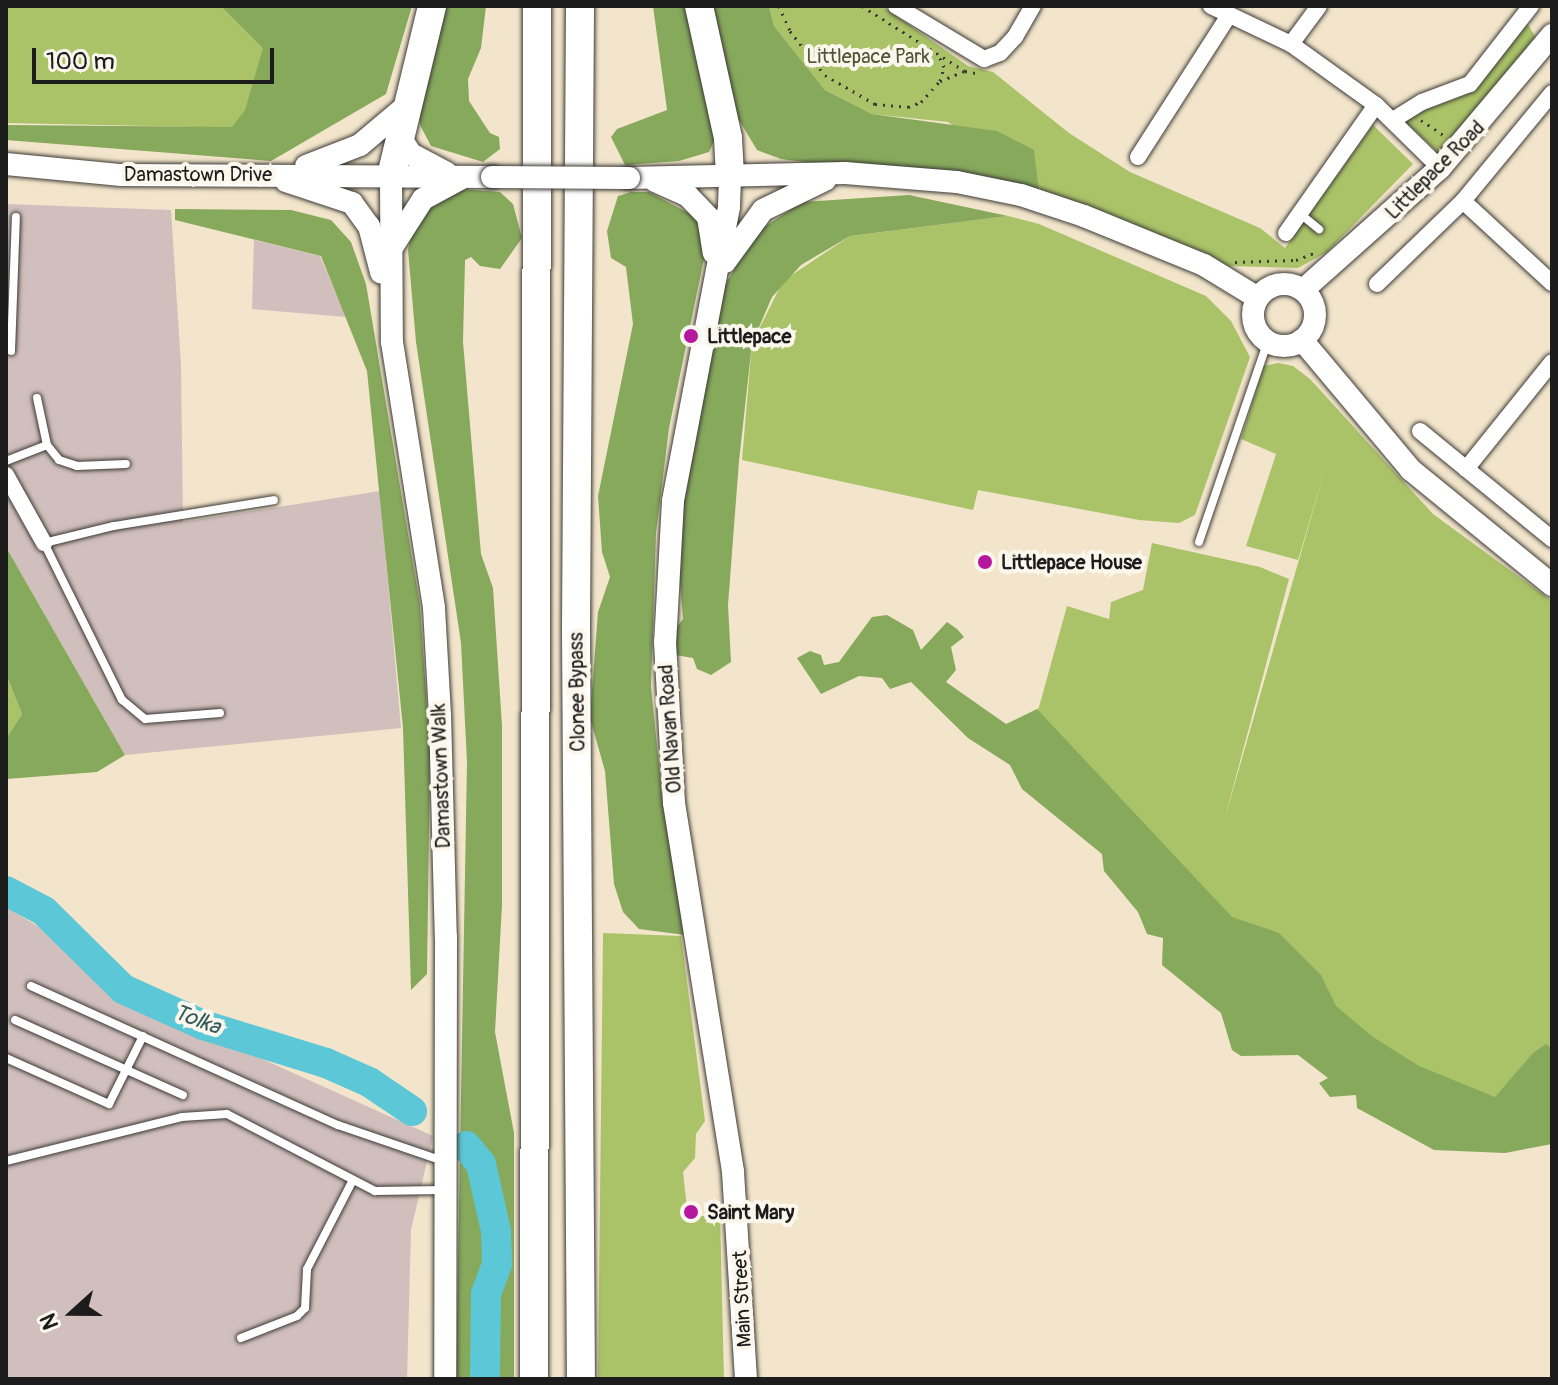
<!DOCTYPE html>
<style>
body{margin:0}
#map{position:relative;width:1558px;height:1385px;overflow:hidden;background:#f2e5cb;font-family:Pangolin,sans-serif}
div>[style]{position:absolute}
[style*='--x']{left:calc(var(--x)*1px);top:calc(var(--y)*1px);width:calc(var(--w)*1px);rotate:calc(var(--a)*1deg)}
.industrial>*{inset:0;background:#d1bfbd}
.green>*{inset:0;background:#aac368}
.forest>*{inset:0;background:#87a95c}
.river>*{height:30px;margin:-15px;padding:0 15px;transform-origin:15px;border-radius:15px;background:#5cc7d6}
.path>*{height:3px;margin-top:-1.5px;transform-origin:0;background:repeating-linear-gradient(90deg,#3c3a36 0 2px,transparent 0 8px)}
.roads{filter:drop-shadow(0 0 2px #3c3a36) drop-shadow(0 0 2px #3c3a36)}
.lane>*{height:8px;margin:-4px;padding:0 4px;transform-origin:4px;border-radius:4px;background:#fff}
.street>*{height:16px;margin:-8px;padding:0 8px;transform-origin:8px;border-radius:8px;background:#fff}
.secondary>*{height:22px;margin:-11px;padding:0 11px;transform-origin:11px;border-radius:11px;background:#fff}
.secondary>.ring{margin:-11px;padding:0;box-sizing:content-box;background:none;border:22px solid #fff;border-radius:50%}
.highway>*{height:28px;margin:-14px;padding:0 14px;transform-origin:14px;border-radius:14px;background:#fff}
.bridges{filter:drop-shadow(0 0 2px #3c3a36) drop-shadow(0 0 2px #3c3a36)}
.secondary-bridge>*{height:22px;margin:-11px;padding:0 11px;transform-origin:11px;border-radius:11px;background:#fff}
.dots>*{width:22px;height:22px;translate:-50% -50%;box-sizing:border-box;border:4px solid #fbf7ec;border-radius:50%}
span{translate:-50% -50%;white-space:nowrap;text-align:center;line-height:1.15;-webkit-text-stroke:8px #fbf7ec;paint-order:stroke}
.park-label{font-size:20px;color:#4e5637}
.street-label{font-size:20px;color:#1c1c1c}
.poi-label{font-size:20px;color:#1c1c1c;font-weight:700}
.left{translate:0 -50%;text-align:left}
.water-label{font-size:22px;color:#32585d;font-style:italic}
.frame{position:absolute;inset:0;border:8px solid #1c1c1c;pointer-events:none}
.north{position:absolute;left:32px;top:1273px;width:80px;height:80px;-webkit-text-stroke:6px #fbf7ec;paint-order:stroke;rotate:249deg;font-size:22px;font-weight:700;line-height:32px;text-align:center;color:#1c1c1c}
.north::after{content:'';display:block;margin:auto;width:28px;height:36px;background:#1c1c1c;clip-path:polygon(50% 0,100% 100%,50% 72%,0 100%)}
.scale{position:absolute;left:32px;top:48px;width:242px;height:36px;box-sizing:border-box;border:4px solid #1c1c1c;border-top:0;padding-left:10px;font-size:24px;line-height:28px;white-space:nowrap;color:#1c1c1c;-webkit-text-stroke:6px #fbf7ec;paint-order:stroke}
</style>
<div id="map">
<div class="industrial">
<i style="clip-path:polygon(6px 204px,171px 210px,181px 365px,183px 522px,380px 491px,401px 728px,125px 755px,6px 547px)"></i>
<i style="clip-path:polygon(254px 240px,320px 256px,346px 317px,252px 309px)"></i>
<i style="clip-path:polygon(6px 907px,65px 943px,116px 993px,433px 1136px,411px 1230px,407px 1379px,6px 1379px)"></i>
</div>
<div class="green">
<i style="clip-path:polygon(6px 6px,374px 6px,296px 129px,6px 123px)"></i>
<i style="clip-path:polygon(769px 6px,882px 6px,968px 66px,993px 72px,1069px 133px,1130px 172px,1260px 228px,1285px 248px,1373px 125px,1413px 164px,1327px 252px,1298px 268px,1230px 266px,1039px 192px,948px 122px,872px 114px,825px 90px,774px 26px)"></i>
<i style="clip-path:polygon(1527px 23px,1538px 41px,1448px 150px,1437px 151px,1406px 123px,1407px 117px,1457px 98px,1476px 84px)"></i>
<i style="clip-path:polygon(1008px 216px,1039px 224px,1206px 296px,1231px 321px,1250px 357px,1195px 515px,1179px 523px,1139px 520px,978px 490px,973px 510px,742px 460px,752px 343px,783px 281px,850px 236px)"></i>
<i style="clip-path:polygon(1278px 363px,1293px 366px,1310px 379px,1433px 514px,1552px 601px,1552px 1096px,1530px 1122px,1359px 1045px,1020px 740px,1039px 707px,1067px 606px,1109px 619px,1111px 602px,1143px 590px,1152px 543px,1260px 567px,1289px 579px,1224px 821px,1325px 469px,1298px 560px,1246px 546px,1276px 454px,1241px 439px,1264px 366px)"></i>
<i style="clip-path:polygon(6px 674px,22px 714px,6px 739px)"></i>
<i style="clip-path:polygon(603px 933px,681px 936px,705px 1121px,696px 1134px,695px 1158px,683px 1172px,688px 1217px,720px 1215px,724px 1379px,598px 1379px)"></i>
</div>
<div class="forest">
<i style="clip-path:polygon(221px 6px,412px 6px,386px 94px,271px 161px,6px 140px,6px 125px,232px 127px,245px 110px,263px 48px)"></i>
<i style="clip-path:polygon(442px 6px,486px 6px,481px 48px,468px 79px,469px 101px,490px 133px,499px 137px,500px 149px,483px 162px,431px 146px,420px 125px,418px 91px)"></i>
<i style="clip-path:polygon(653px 6px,691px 6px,717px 134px,709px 152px,679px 161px,625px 165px,611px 137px,617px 129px,667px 110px)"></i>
<i style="clip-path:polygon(708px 6px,769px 6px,774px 26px,825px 90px,872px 114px,997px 131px,1034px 150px,1039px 192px,781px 159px,757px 150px,730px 105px)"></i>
<i style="clip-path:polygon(462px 189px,500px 192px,513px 204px,522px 238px,500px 269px,480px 266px,471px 257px,465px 260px,463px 342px,481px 554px,493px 588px,502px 726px,502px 905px,495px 1032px,514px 1133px,514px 1379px,456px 1379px,467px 762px,461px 643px,416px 342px,408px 250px,413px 223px,439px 198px)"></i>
<i style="clip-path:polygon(631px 192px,649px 192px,698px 218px,705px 254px,669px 428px,656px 533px,651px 686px,663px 806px,685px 935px,639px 929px,623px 912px,614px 884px,605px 771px,590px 718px,598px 612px,610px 577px,602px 552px,598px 496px,633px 324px,626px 267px,611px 258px,607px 231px,618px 196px)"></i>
<i style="clip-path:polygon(909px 195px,1008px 216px,850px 236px,801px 265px,772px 297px,752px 343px,739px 461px,728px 605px,731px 662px,711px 675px,697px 669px,693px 658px,675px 655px,673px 632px,683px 619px,679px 570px,683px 491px,722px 290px,755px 233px,802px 202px)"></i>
<i style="clip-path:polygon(175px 209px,291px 210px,331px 220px,351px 242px,366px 284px,420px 605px,430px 754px,427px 974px,411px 990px,403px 728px,367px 371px,321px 256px,175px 220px)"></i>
<i style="clip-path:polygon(6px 547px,125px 755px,97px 772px,6px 779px,6px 739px,22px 714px,6px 674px)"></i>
<i style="clip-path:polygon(887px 615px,913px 630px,921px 650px,947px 622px,957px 629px,964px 637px,951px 647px,956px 670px,946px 682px,1006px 724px,1037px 709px,1232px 917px,1279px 933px,1321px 975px,1336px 1006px,1373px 1037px,1419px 1066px,1495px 1097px,1533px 1053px,1546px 1044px,1552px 1049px,1552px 1144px,1505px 1153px,1434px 1150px,1357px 1108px,1356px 1095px,1330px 1097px,1319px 1083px,1328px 1078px,1298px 1055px,1241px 1056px,1232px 1050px,1221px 1013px,1162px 965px,1163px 938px,1147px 934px,1138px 912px,1104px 871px,1102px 854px,1022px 789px,1010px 765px,968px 738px,911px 682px,890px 689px,882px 678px,859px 676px,821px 694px,797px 658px,810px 651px,821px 655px,824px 665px,839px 662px,872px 617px)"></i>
</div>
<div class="river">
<i style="--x:6;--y:891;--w:43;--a:27.8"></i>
<i style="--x:44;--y:911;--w:111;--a:44.6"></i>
<i style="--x:123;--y:989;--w:88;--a:24.2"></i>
<i style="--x:203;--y:1025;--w:129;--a:17.2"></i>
<i style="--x:326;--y:1063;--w:47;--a:23.8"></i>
<i style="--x:369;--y:1082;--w:52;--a:34"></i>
<i style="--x:466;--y:1146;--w:23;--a:50"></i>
<i style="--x:481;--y:1164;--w:69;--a:77.4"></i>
<i style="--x:496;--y:1231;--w:33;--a:88"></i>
<i style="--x:497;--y:1264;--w:32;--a:110"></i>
<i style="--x:486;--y:1294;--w:85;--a:90.7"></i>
</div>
<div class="path">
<i style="--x:779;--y:6;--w:27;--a:66"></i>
<i style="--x:790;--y:31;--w:56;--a:51.5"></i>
<i style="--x:825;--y:75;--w:58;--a:30.1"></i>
<i style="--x:875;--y:104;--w:33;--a:5"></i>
<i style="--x:908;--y:107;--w:14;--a:-21"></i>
<i style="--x:921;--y:102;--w:28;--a:-48"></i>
<i style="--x:940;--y:81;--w:15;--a:-74"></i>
<i style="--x:944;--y:67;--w:12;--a:-114"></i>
<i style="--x:862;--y:6;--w:122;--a:32.3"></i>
<i style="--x:965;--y:71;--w:15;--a:11"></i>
<i style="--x:940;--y:81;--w:27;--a:-22"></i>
<i style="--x:1421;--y:120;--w:29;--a:34"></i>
<i style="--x:1235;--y:262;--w:61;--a:-1.9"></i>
<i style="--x:1296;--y:260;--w:19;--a:-21"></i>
</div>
<div class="roads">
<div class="lane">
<i style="--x:1299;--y:213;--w:26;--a:39"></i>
<i style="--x:11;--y:351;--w:134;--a:-87.9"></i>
<i style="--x:37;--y:398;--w:48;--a:78"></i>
<i style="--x:47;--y:445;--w:19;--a:51"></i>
<i style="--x:59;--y:460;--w:19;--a:18"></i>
<i style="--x:77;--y:466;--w:49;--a:-2.3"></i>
<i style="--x:6;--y:461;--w:44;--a:-21.3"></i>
<i style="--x:1199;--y:542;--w:213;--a:-71.1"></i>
<i style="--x:220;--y:713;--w:75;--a:175.4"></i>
<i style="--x:145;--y:719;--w:30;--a:-140"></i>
<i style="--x:122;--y:700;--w:175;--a:-116.4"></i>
<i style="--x:44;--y:543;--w:72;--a:-13.7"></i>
<i style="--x:114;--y:526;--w:162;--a:-9.2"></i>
<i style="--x:31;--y:986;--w:337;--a:24.4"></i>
<i style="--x:338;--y:1125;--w:111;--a:18.9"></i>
<i style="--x:15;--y:1020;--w:184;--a:24.1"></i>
<i style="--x:6;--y:1058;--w:113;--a:24.1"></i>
<i style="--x:109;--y:1104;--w:76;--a:-63.4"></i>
<i style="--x:6;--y:1161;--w:181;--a:-14"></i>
<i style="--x:182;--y:1117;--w:45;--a:-3.8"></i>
<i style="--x:227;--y:1114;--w:167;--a:27.5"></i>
<i style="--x:375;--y:1191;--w:67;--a:-0.9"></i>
<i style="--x:241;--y:1338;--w:60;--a:-21.4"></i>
<i style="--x:297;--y:1316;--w:11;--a:-45"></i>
<i style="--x:305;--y:1308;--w:39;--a:-87"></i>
<i style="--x:307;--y:1269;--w:100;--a:-62.7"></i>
</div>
<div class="street">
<i style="--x:896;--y:6;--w:103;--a:31.1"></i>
<i style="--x:984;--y:59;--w:17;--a:-21"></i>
<i style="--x:1000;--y:53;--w:22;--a:-47"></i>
<i style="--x:1015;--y:37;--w:36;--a:-60"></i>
<i style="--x:1211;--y:6;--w:89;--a:25.4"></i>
<i style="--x:1291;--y:44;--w:105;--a:35.7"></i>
<i style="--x:1376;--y:105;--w:90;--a:44.5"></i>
<i style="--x:1291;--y:44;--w:47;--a:-53.6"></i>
<i style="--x:1393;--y:120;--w:34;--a:-32"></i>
<i style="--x:1422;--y:102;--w:51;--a:-20.6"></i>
<i style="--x:1470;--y:84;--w:99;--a:-52"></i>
<i style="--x:1138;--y:157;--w:169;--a:-57.3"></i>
<i style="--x:1463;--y:201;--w:121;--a:42.7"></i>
<i style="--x:1286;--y:233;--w:156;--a:-54.9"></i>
<i style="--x:1377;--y:284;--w:120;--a:-44"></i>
<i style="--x:1463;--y:201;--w:140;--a:-50.5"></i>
<i style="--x:1420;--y:431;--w:171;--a:39.3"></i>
<i style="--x:1466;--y:469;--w:137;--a:-51.2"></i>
<i style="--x:6;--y:475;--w:78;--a:60.8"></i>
</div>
<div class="secondary">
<i style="--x:398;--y:134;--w:24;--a:57"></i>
<i style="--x:411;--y:154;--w:40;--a:28"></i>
<i style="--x:6;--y:164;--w:116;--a:5.5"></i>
<i style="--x:121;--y:175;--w:371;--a:0.3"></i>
<i style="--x:306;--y:166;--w:58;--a:-21.3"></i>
<i style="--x:360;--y:145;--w:59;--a:-40.2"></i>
<i style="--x:391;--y:176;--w:166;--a:89.7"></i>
<i style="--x:392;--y:342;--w:269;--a:81"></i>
<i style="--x:434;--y:608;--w:107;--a:86.8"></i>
<i style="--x:440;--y:715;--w:222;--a:88.5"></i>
<i style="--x:446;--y:937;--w:442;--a:90.1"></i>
<i style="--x:730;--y:177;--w:30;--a:92"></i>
<i style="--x:729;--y:207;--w:299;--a:100.8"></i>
<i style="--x:673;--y:501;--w:141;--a:93.2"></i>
<i style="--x:665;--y:642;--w:161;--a:86.8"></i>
<i style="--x:674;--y:803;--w:374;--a:80.9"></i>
<i style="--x:733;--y:1172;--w:207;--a:86.4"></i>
<i style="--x:629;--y:178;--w:216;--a:-1.3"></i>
<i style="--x:845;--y:173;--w:112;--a:4.6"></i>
<i style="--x:957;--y:182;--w:65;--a:11.5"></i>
<i style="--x:1021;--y:195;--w:66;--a:18.4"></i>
<i style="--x:1084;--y:216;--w:130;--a:22.2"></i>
<i style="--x:1204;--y:265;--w:63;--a:31.4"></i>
<i style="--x:286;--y:181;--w:70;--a:18.4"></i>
<i style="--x:352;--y:203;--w:29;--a:54"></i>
<i style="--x:369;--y:226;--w:48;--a:75.4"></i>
<i style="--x:655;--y:181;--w:36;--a:24"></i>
<i style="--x:688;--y:196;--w:29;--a:46"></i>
<i style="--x:708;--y:217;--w:36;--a:81"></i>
<i style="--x:391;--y:249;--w:59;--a:-57.4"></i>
<i style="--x:423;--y:199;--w:42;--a:-28.4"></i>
<i style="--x:725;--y:262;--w:64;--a:-53.8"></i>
<i style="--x:763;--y:210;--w:69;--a:-25.8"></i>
<i class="ring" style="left:1253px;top:284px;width:40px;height:40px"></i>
<i style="--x:1303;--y:290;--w:183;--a:-41.7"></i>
<i style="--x:1440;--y:168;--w:174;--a:-49.9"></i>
<i style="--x:1302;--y:340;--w:170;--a:50"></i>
<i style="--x:1411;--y:470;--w:182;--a:39.2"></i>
</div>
<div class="highway">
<i style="--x:580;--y:6;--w:626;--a:90.37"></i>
<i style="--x:576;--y:632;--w:747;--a:89.62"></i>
<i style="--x:699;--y:6;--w:135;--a:77.6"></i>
<i style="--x:728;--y:138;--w:39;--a:87"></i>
<i style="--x:391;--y:176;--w:175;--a:-76.4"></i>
<i style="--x:534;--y:1379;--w:1373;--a:-89.87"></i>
</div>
</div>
<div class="bridges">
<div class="secondary-bridge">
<i style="--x:492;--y:177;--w:137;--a:0.4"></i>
</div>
</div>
<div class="dots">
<i style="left:691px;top:336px;background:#b5179e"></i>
<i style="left:985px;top:562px;background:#b5179e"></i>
<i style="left:691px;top:1212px;background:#b5179e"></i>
</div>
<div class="park-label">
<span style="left:868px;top:56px">Littlepace Park</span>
</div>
<div class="street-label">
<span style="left:1435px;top:170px;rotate:-45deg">Littlepace Road</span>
<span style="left:198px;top:174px">Damastown Drive</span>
<span style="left:577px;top:692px;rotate:-91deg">Clonee Bypass</span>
<span style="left:670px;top:729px;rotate:-94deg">Old Navan Road</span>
<span style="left:441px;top:776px;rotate:-92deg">Damastown Walk</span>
<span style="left:742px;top:1299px;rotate:-93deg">Main Street</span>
</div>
<div class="poi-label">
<span class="left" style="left:707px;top:336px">Littlepace</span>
<span class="left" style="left:1001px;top:562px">Littlepace House</span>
<span class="left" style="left:707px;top:1212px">Saint Mary</span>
</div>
<div class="water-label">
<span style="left:197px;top:1020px;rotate:21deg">Tolka</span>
</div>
<div class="frame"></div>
<div class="north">N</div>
<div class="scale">100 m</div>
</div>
